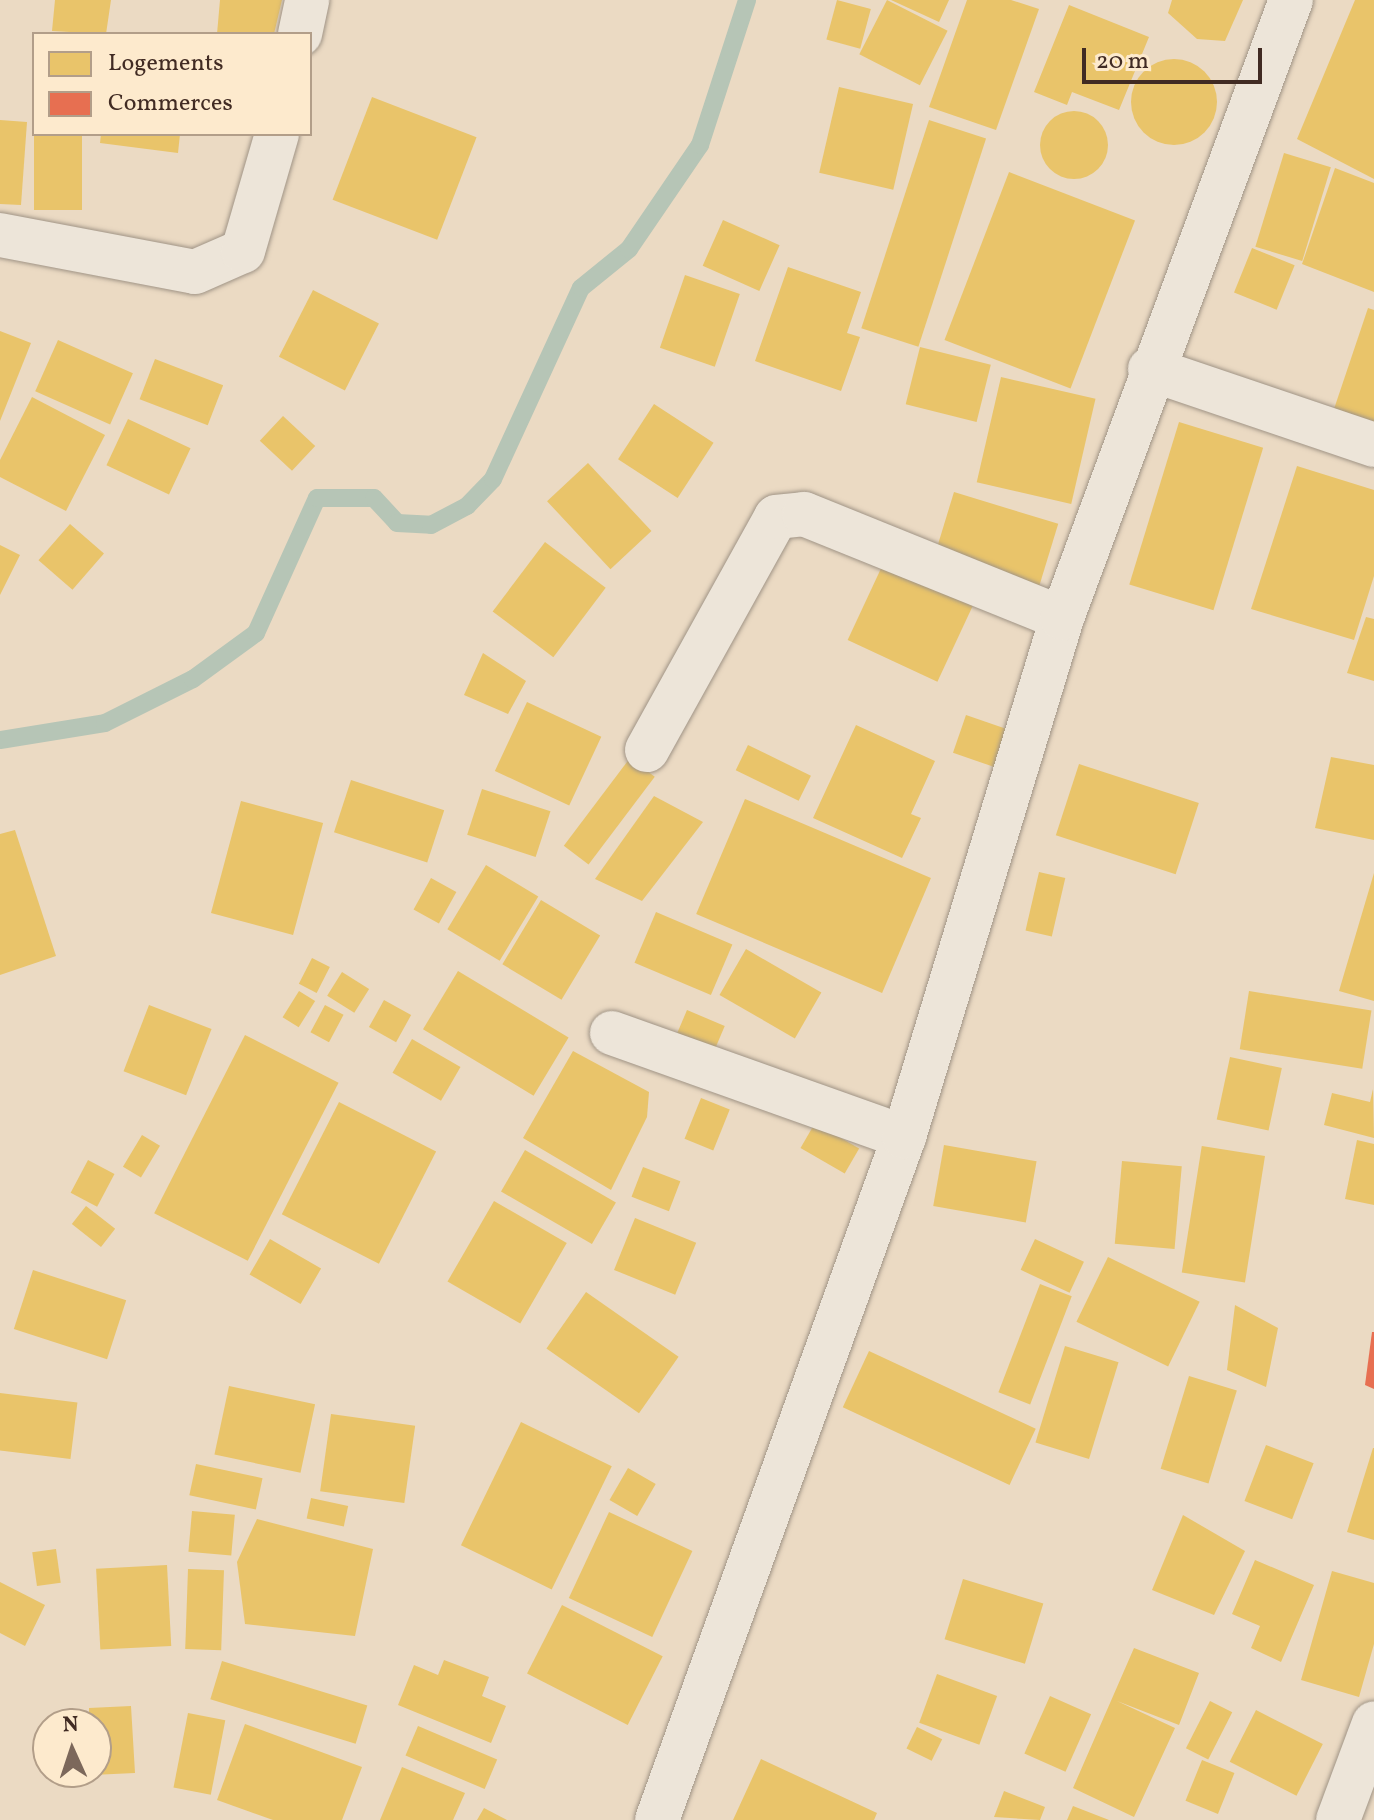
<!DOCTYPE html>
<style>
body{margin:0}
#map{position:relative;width:1374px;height:1820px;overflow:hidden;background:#ebdac3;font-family:Vollkorn,serif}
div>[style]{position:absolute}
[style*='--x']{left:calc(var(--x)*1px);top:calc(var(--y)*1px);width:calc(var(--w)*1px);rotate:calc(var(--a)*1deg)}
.homes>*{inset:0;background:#e9c46a;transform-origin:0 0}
.round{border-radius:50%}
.shops>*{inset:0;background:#e76f51}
.stream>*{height:18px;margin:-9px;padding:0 9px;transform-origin:9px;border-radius:9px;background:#b6c5b6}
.roads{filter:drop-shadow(0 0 2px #a09486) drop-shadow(0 0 2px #a09486)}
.street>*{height:44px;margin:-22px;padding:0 22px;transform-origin:22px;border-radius:22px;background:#ede5d9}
span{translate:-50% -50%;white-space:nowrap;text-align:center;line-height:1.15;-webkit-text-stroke:8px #fdeacd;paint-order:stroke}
.legend{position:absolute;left:32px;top:32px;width:280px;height:104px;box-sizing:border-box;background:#fdeacd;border:2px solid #b29e89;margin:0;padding:10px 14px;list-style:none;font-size:24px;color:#412b23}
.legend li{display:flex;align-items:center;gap:16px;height:40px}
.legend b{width:40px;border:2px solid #b29e89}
.north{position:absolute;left:32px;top:1708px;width:80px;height:80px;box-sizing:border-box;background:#fdeacd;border:2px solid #b29e89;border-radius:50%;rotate:357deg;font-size:22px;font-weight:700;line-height:32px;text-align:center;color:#412b23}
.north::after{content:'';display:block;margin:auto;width:28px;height:36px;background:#7c685b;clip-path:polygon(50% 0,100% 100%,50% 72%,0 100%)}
.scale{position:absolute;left:1082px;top:48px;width:180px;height:36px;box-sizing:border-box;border:4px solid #412b23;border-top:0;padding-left:10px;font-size:24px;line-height:28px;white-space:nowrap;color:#412b23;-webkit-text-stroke:6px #fdeacd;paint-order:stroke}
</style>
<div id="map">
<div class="homes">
<i style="clip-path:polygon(55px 0,111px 0,106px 34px,52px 31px)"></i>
<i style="clip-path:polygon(220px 0,282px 0,274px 34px,217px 34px)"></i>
<i style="left:837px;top:0;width:35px;height:41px;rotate:15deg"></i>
<i style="left:887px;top:0;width:68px;height:61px;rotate:27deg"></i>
<i style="clip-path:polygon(891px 0,949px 0,939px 22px)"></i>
<i style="clip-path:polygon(967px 0,1011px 0,1039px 9px,996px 130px,929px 107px)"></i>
<i style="clip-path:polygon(1172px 0,1243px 0,1225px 41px,1197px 39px,1168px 13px)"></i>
<i style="clip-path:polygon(1355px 0,1374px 0,1374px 179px,1297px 139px)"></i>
<i style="clip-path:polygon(1069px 5px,1149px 37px,1119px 110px,1072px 92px,1067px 105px,1034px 92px)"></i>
<i class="round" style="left:1131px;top:59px;width:86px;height:86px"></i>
<i style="left:839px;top:87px;width:76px;height:88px;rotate:13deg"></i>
<i style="left:372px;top:97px;width:112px;height:110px;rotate:21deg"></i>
<i class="round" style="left:1040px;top:111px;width:68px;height:68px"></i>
<i style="clip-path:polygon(0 120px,27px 122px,21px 205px,0 204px)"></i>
<i style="left:929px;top:120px;width:60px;height:219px;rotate:18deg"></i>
<i style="left:34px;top:134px;width:48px;height:76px"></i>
<i style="clip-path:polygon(101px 134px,180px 134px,178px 153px,100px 143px)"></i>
<i style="left:1284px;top:153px;width:49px;height:98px;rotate:17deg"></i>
<i style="clip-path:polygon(1335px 168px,1374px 183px,1374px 292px,1302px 264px)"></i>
<i style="left:1009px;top:172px;width:135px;height:180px;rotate:21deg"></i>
<i style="left:723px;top:220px;width:62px;height:50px;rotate:24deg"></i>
<i style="left:1252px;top:248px;width:46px;height:48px;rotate:22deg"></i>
<i style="clip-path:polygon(788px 267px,861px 292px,847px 333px,860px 337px,841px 391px,755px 361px)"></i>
<i style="left:685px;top:275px;width:58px;height:77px;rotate:19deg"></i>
<i style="left:313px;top:290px;width:74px;height:75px;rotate:27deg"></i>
<i style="clip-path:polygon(1368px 308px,1374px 310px,1374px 422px,1334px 409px)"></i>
<i style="clip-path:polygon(0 331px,31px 343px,0 421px)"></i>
<i style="left:58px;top:340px;width:82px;height:56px;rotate:24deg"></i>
<i style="left:920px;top:347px;width:73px;height:59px;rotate:14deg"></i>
<i style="left:155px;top:359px;width:73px;height:43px;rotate:21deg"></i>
<i style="left:1001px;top:377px;width:97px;height:108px;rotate:13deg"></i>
<i style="clip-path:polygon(32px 397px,105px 435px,66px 511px,0 477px,0 460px)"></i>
<i style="left:654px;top:404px;width:71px;height:66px;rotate:33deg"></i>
<i style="left:283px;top:416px;width:44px;height:34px;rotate:43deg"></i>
<i style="left:128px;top:419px;width:69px;height:51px;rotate:25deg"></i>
<i style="left:1179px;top:422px;width:88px;height:170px;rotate:17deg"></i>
<i style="left:588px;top:463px;width:93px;height:56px;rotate:47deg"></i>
<i style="clip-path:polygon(1297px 466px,1374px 490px,1374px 576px,1354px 640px,1251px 609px)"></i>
<i style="left:954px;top:492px;width:109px;height:70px;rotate:17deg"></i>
<i style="left:70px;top:524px;width:45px;height:48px;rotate:41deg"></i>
<i style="left:545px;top:542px;width:76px;height:87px;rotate:37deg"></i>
<i style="clip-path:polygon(0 545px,20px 555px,0 595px)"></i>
<i style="left:884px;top:562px;width:99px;height:86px;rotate:25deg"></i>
<i style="clip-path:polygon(1366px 617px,1374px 619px,1374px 681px,1347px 673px)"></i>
<i style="clip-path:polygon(483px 653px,526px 681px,508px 714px,464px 695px)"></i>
<i style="left:527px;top:702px;width:82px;height:76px;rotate:25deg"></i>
<i style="left:966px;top:715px;width:46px;height:40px;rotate:19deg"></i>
<i style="clip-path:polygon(856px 725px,935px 761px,911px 814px,921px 818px,902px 858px,813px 818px)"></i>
<i style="left:748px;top:745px;width:70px;height:28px;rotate:26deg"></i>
<i style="clip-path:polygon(1331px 757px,1374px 765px,1374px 840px,1315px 828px)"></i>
<i style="left:630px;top:758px;width:31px;height:110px;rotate:37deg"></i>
<i style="left:1079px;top:764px;width:126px;height:75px;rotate:18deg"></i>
<i style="left:351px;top:780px;width:98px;height:55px;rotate:18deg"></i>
<i style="left:482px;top:789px;width:72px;height:48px;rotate:18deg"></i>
<i style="clip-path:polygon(654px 796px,703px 822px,642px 901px,595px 879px)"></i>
<i style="left:745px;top:799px;width:202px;height:125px;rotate:23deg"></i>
<i style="left:241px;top:801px;width:85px;height:116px;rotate:15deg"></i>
<i style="clip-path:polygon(15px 830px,56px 956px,0 975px,0 834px)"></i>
<i style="left:486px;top:865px;width:61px;height:75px;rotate:31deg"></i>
<i style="left:1039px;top:872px;width:27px;height:60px;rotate:13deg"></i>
<i style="clip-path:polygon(1374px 873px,1374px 1001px,1339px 991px)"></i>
<i style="left:431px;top:878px;width:29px;height:36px;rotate:29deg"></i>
<i style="left:541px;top:900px;width:69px;height:75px;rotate:31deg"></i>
<i style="left:656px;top:912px;width:83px;height:55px;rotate:23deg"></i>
<i style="left:746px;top:949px;width:87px;height:53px;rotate:30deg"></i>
<i style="left:312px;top:958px;width:20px;height:29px;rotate:27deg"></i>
<i style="left:458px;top:971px;width:129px;height:68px;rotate:31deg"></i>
<i style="left:342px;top:972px;width:32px;height:28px;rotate:32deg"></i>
<i style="left:299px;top:991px;width:19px;height:31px;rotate:32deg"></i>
<i style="left:1249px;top:991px;width:124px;height:59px;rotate:9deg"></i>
<i style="left:384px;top:1000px;width:31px;height:31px;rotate:29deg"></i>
<i style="left:149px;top:1005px;width:67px;height:71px;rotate:21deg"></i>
<i style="left:325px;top:1005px;width:21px;height:31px;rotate:28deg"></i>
<i style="left:687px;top:1010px;width:41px;height:35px;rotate:23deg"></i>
<i style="left:245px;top:1035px;width:105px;height:200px;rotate:27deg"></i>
<i style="left:412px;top:1039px;width:56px;height:39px;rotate:30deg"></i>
<i style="clip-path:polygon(573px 1051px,649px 1092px,647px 1117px,611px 1190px,523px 1138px)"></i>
<i style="left:1230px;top:1057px;width:53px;height:64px;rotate:12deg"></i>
<i style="clip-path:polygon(1373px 1089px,1374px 1138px,1324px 1125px,1332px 1093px,1370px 1102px)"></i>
<i style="left:701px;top:1098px;width:31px;height:44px;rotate:22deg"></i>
<i style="left:339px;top:1102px;width:109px;height:126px;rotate:27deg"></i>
<i style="left:815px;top:1123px;width:51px;height:29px;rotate:30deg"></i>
<i style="left:142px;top:1135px;width:21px;height:37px;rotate:31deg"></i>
<i style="clip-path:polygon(1357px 1140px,1374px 1144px,1374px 1205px,1345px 1199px)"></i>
<i style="left:944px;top:1145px;width:94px;height:62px;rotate:10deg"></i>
<i style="left:525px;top:1150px;width:105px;height:48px;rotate:30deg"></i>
<i style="left:1265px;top:1156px;width:128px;height:64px;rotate:99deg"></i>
<i style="left:88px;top:1160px;width:30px;height:37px;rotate:28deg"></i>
<i style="left:1122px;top:1161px;width:60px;height:83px;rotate:5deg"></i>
<i style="left:643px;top:1167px;width:40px;height:32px;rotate:21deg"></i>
<i style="left:494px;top:1201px;width:84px;height:93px;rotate:30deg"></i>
<i style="left:86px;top:1206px;width:37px;height:23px;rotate:38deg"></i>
<i style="left:635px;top:1218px;width:66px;height:56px;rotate:22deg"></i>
<i style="left:270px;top:1239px;width:59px;height:41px;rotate:30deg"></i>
<i style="left:1035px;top:1239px;width:54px;height:34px;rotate:25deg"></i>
<i style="left:1108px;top:1257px;width:102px;height:72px;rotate:26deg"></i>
<i style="left:33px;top:1270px;width:98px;height:62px;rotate:18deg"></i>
<i style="left:1040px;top:1284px;width:34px;height:116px;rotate:21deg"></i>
<i style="left:586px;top:1292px;width:113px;height:69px;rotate:35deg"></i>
<i style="clip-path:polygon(1235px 1305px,1278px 1328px,1266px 1387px,1227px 1370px)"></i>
<i style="left:1065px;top:1346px;width:56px;height:101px;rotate:17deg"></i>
<i style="left:869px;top:1351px;width:184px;height:62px;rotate:25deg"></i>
<i style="left:1189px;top:1376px;width:50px;height:97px;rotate:17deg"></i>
<i style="left:229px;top:1386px;width:88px;height:70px;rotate:12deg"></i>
<i style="left:0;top:1393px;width:78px;height:57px;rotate:7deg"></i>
<i style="left:331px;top:1414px;width:85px;height:78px;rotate:8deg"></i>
<i style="left:521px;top:1422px;width:101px;height:137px;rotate:26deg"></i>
<i style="left:1266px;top:1445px;width:51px;height:60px;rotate:21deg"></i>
<i style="clip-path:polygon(1373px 1448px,1374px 1448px,1374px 1540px,1347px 1532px)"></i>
<i style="left:196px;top:1464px;width:68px;height:32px;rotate:12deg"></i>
<i style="left:628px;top:1468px;width:32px;height:37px;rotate:30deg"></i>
<i style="left:311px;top:1498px;width:38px;height:21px;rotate:12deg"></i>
<i style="left:192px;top:1511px;width:43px;height:41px;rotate:5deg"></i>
<i style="left:609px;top:1512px;width:92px;height:95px;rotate:25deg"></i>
<i style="clip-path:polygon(1183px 1515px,1245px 1551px,1214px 1615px,1152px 1590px)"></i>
<i style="clip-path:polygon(257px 1519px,373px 1549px,355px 1636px,245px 1624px,237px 1562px)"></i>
<i style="left:56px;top:1549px;width:34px;height:24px;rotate:82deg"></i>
<i style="clip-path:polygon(1255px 1560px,1314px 1585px,1281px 1662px,1251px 1648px,1260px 1626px,1232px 1614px)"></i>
<i style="left:167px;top:1565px;width:81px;height:71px;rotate:87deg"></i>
<i style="left:188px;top:1569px;width:36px;height:80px;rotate:2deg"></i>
<i style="clip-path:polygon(1332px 1571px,1374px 1583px,1374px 1644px,1359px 1697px,1301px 1680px)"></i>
<i style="left:963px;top:1579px;width:84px;height:63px;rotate:17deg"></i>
<i style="clip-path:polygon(0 1582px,45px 1605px,25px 1646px,0 1633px)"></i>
<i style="left:562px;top:1605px;width:113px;height:77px;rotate:27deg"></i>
<i style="clip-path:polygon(1134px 1648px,1199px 1673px,1179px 1725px,1117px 1701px,1175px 1728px,1134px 1817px,1073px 1788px)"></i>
<i style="clip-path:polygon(444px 1660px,489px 1677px,482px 1696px,506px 1706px,491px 1743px,398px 1705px,414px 1665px,438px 1675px)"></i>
<i style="left:222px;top:1661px;width:152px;height:40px;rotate:17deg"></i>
<i style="left:937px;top:1674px;width:64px;height:52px;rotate:20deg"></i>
<i style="left:1050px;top:1696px;width:45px;height:63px;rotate:24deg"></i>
<i style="left:1210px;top:1701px;width:25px;height:53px;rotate:27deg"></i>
<i style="clip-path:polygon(131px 1706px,135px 1773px,92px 1775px,96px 1724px,89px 1724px,89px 1708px)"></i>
<i style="left:1256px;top:1710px;width:75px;height:58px;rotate:27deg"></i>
<i style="left:188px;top:1713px;width:38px;height:76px;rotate:11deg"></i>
<i style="clip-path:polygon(245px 1724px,362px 1767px,342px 1820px,273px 1820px,217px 1800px)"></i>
<i style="left:418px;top:1726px;width:86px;height:32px;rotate:23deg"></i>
<i style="left:917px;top:1727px;width:28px;height:24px;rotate:26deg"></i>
<i style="clip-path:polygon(761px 1759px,877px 1813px,874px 1820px,733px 1820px)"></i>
<i style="left:1202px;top:1760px;width:35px;height:44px;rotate:22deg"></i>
<i style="clip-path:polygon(402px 1767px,465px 1793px,453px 1820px,380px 1820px)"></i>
<i style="clip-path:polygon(1004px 1791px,1045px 1807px,1040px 1820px,994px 1817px)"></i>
<i style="clip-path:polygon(1073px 1806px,1109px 1820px,1067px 1820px)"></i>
<i style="clip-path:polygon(484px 1808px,507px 1820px,477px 1820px)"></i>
</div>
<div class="shops">
<i style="clip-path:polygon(1372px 1332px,1374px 1332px,1374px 1389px,1365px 1385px)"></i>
</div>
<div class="stream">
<i style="--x:0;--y:740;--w:106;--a:-9.2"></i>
<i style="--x:105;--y:723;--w:98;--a:-26.6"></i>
<i style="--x:193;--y:679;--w:78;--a:-36.1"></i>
<i style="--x:256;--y:633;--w:148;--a:-65.7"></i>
<i style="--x:317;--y:498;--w:57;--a:0"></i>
<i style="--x:374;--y:498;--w:34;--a:47"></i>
<i style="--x:397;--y:523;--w:34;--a:3"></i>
<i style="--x:431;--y:525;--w:41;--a:-27.8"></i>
<i style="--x:467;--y:506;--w:37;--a:-46"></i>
<i style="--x:493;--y:479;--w:210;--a:-65.3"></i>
<i style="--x:581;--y:288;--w:62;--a:-39.1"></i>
<i style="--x:629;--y:249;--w:126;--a:-55.7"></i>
<i style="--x:700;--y:145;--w:152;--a:-72"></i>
</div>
<div class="roads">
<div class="street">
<i style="--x:300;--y:34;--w:35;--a:-78"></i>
<i style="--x:0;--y:235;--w:198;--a:10.7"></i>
<i style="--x:195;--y:272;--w:52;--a:-23.6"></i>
<i style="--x:243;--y:251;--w:122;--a:-73.8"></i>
<i style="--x:1150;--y:369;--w:237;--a:18.7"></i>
<i style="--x:647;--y:750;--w:266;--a:-61"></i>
<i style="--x:776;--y:517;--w:28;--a:-6"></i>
<i style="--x:804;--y:514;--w:278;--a:22"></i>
<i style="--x:612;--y:1033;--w:310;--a:19.6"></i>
<i style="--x:657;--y:1820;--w:726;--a:-70.12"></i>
<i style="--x:904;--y:1137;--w:543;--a:-73.07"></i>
<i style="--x:1062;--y:618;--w:659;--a:-69.67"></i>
<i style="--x:1338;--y:1820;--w:103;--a:-69.6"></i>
</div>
</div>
<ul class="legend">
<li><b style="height:22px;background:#e9c46a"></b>Logements</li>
<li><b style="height:22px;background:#e76f51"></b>Commerces</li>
</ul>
<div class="north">N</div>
<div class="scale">20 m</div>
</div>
